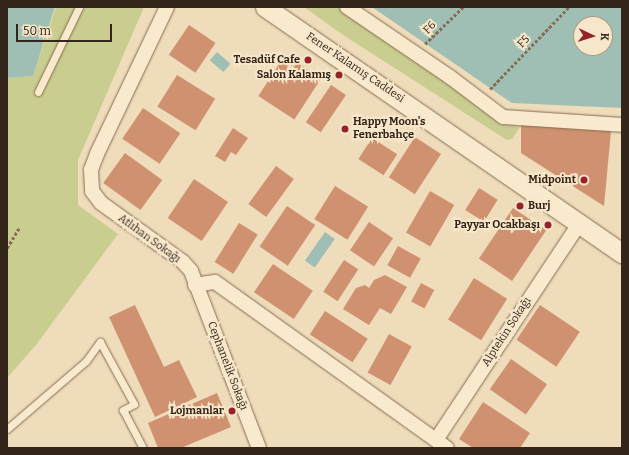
<!DOCTYPE html>
<meta charset="utf-8">
<style>
body{margin:0}
#map{position:relative;width:629px;height:455px;overflow:hidden;background:#efdcba;font-family:Bitter,serif}
div>[style]{position:absolute}
[style*='--x']{left:calc(var(--x)*1px);top:calc(var(--y)*1px);width:calc(var(--w)*1px);rotate:calc(var(--a)*1deg)}
.green>*{inset:0;background:#c9cd8f}
.water>*{inset:0;background:#9fbfb4;transform-origin:0 0}
.building>*{inset:0;background:#cf916f;transform-origin:0 0}
.path>*{height:2.5px;margin-top:-1.25px;transform-origin:0;background:repeating-linear-gradient(90deg,#866c54 0 3px,transparent 0 5px)}
.roads{filter:drop-shadow(0 0 1px #866c54) drop-shadow(0 0 1px #866c54)}
.lane>*{height:7px;margin:-3.5px;padding:0 3.5px;transform-origin:3.5px;border-radius:3.5px;background:#faeacd}
.street>*{height:14px;margin:-7px;padding:0 7px;transform-origin:7px;border-radius:7px;background:#faeacd}
.secondary>*{height:19px;margin:-9.5px;padding:0 9.5px;transform-origin:9.5px;border-radius:9.5px;background:#faeacd}
.dots>*{width:11px;height:11px;translate:-50% -50%;box-sizing:border-box;border:2px solid #f6e7ca;border-radius:50%}
span{translate:-50% -50%;white-space:nowrap;text-align:center;line-height:1.15;-webkit-text-stroke:4px #f6e7ca;paint-order:stroke}
.street-label{font-size:11px;color:#34251a}
.poi-label{font-size:11px;color:#34251a;font-weight:700}
.right{translate:-100% -50%;text-align:right}
.left{translate:0 -50%;text-align:left}
.frame{position:absolute;inset:0;border:8px solid #34251a;pointer-events:none}
.north{position:absolute;left:573px;top:16px;width:40px;height:40px;box-sizing:border-box;background:#f6e7ca;border:1px solid #a89984;border-radius:50%;rotate:94deg;font-size:11px;font-weight:700;line-height:16px;text-align:center;color:#34251a}
.north::after{content:'';display:block;margin:auto;width:14px;height:18px;background:#97232a;clip-path:polygon(50% 0,100% 100%,50% 72%,0 100%)}
.scale{position:absolute;left:16px;top:24px;width:96px;height:18px;box-sizing:border-box;border:2px solid #34251a;border-top:0;padding-left:5px;font-size:12px;line-height:14px;white-space:nowrap;color:#34251a;-webkit-text-stroke:3px #f6e7ca;paint-order:stroke}
</style>
<div id="map">
<div class="green">
<i style="clip-path:polygon(56px 7px,144px 7px,78px 160px,78px 205px,118px 234px,36px 345px,7px 378px,7px 78px,33px 76px)"></i>
<i style="clip-path:polygon(304px 7px,340px 7px,432px 69px,503px 122px,520px 127px,512px 139px,507px 140px,343px 35px)"></i>
</div>
<div class="water">
<i style="clip-path:polygon(7px 7px,55px 7px,33px 76px,7px 78px)"></i>
<i style="clip-path:polygon(evenodd,372px 7px,622px 7px,622px 108px,512px 103px,372px 7px,581px 24px,605px 24px,605px 48px,581px 48px,581px 24px)"></i>
<i style="left:217px;top:52px;width:18px;height:11px;rotate:41deg"></i>
<i style="left:325px;top:232px;width:12px;height:35px;rotate:35deg"></i>
</div>
<div class="building">
<i style="left:189px;top:25px;width:32px;height:36px;rotate:34deg"></i>
<i style="left:285px;top:55px;width:43px;height:49px;rotate:33deg"></i>
<i style="left:177px;top:75px;width:45px;height:37px;rotate:32deg"></i>
<i style="left:331px;top:85px;width:18px;height:45px;rotate:34deg"></i>
<i style="left:143px;top:108px;width:45px;height:37px;rotate:34deg"></i>
<i style="clip-path:polygon(521px 125px,611px 131px,604px 206px,521px 153px)"></i>
<i style="clip-path:polygon(233px 128px,248px 138px,236px 155px,231px 152px,225px 162px,215px 156px)"></i>
<i style="left:415px;top:137px;width:31px;height:48px;rotate:33deg"></i>
<i style="left:372px;top:138px;width:30px;height:25px;rotate:33deg"></i>
<i style="left:125px;top:153px;width:46px;height:37px;rotate:36deg"></i>
<i style="left:276px;top:166px;width:22px;height:47px;rotate:36deg"></i>
<i style="left:194px;top:179px;width:41px;height:47px;rotate:34deg"></i>
<i style="left:335px;top:186px;width:39px;height:39px;rotate:32deg"></i>
<i style="left:479px;top:188px;width:22px;height:26px;rotate:32deg"></i>
<i style="left:430px;top:191px;width:28px;height:48px;rotate:30deg"></i>
<i style="left:287px;top:206px;width:34px;height:49px;rotate:34deg"></i>
<i style="left:513px;top:208px;width:40px;height:61px;rotate:34deg"></i>
<i style="left:369px;top:222px;width:29px;height:34px;rotate:34deg"></i>
<i style="left:239px;top:223px;width:22px;height:46px;rotate:32deg"></i>
<i style="left:398px;top:246px;width:26px;height:22px;rotate:29deg"></i>
<i style="left:344px;top:260px;width:17px;height:38px;rotate:33deg"></i>
<i style="left:273px;top:264px;width:48px;height:34px;rotate:34deg"></i>
<i style="clip-path:polygon(385px 275px,407px 287px,391px 314px,380px 308px,369px 325px,343px 309px,356px 288px,365px 285px,369px 288px,374px 280px)"></i>
<i style="left:474px;top:278px;width:39px;height:49px;rotate:32deg"></i>
<i style="left:421px;top:283px;width:15px;height:21px;rotate:28deg"></i>
<i style="clip-path:polygon(135px 305px,164px 367px,179px 360px,197px 397px,155px 417px,109px 317px)"></i>
<i style="left:540px;top:305px;width:48px;height:42px;rotate:34deg"></i>
<i style="left:325px;top:311px;width:51px;height:28px;rotate:33deg"></i>
<i style="left:389px;top:334px;width:26px;height:44px;rotate:29deg"></i>
<i style="left:511px;top:359px;width:44px;height:37px;rotate:35deg"></i>
<i style="clip-path:polygon(217px 393px,231px 427px,181px 448px,158px 448px,148px 423px)"></i>
<i style="clip-path:polygon(483px 402px,530px 433px,520px 448px,473px 448px,459px 439px)"></i>
</div>
<div class="path">
<i style="--x:425;--y:44;--w:53;--a:-44.2"></i>
<i style="--x:490;--y:89;--w:114;--a:-46.1"></i>
<i style="--x:7;--y:248;--w:23;--a:-59"></i>
</div>
<div class="roads">
<div class="lane">
<i style="--x:38;--y:92;--w:94;--a:-64.2"></i>
<i style="--x:7;--y:429;--w:104;--a:-40.7"></i>
<i style="--x:86;--y:361;--w:24;--a:-54"></i>
<i style="--x:100;--y:342;--w:71;--a:61.3"></i>
<i style="--x:134;--y:404;--w:13;--a:151"></i>
<i style="--x:123;--y:410;--w:43;--a:62.2"></i>
</div>
<div class="street">
<i style="--x:167;--y:7;--w:163;--a:115.5"></i>
<i style="--x:97;--y:154;--w:17;--a:111"></i>
<i style="--x:91;--y:170;--w:21;--a:87"></i>
<i style="--x:92;--y:191;--w:15;--a:53"></i>
<i style="--x:101;--y:203;--w:101;--a:35.7"></i>
<i style="--x:183;--y:262;--w:12;--a:48"></i>
<i style="--x:191;--y:271;--w:190;--a:69"></i>
<i style="--x:347;--y:7;--w:125;--a:34.2"></i>
<i style="--x:450;--y:77;--w:66;--a:37"></i>
<i style="--x:503;--y:117;--w:119;--a:3.8"></i>
<i style="--x:195;--y:285;--w:20;--a:-9"></i>
<i style="--x:215;--y:282;--w:285;--a:35.6"></i>
<i style="--x:436;--y:440;--w:259;--a:-56.5"></i>
</div>
<div class="secondary">
<i style="--x:265;--y:7;--w:434;--a:34.6"></i>
</div>
</div>
<div class="dots">
<i style="left:308px;top:60px;background:#97232a"></i>
<i style="left:339px;top:75px;background:#97232a"></i>
<i style="left:345px;top:129px;background:#97232a"></i>
<i style="left:584px;top:180px;background:#97232a"></i>
<i style="left:520px;top:206px;background:#97232a"></i>
<i style="left:548px;top:225px;background:#97232a"></i>
<i style="left:232px;top:411px;background:#97232a"></i>
</div>
<div class="street-label">
<span style="left:430px;top:28px;rotate:-45deg">F6</span>
<span style="left:524px;top:42px;rotate:-46deg">F5</span>
<span style="left:355px;top:68px;rotate:34deg">Fener Kalamış Caddesi</span>
<span style="left:149px;top:239px;rotate:36deg">Atlıhan Sokağı</span>
<span style="left:507px;top:332px;rotate:-57deg">Alptekin Sokağı</span>
<span style="left:227px;top:366px;rotate:69deg">Cephanelik Sokağı</span>
</div>
<div class="poi-label">
<span class="right" style="left:300px;top:60px">Tesadüf Cafe</span>
<span class="right" style="left:331px;top:75px">Salon Kalamış</span>
<span class="left" style="left:353px;top:129px">Happy Moon's<br>Fenerbahçe</span>
<span class="right" style="left:576px;top:180px">Midpoint</span>
<span class="left" style="left:528px;top:206px">Burj</span>
<span class="right" style="left:540px;top:225px">Payyar Ocakbaşı</span>
<span class="right" style="left:224px;top:411px">Lojmanlar</span>
</div>
<div class="frame"></div>
<div class="north">K</div>
<div class="scale">50 m</div>
</div>
